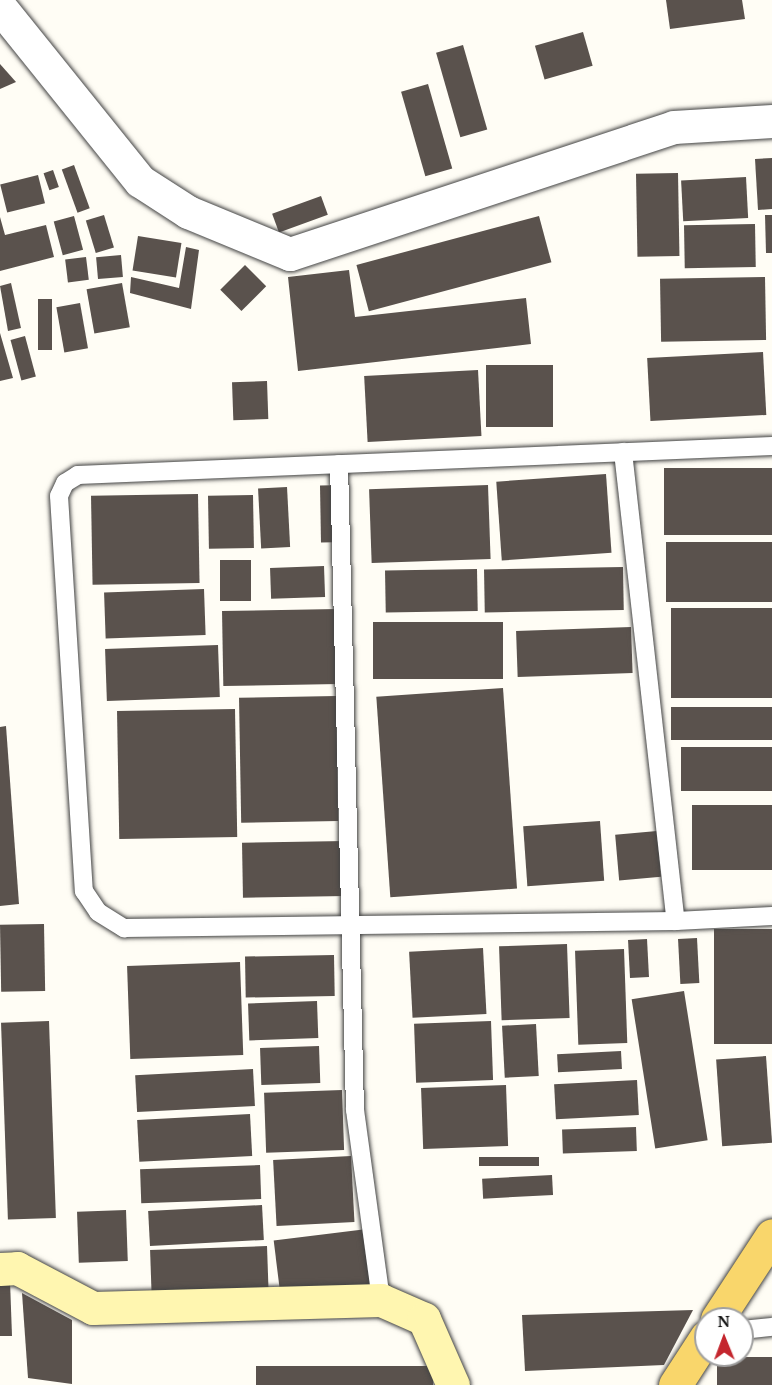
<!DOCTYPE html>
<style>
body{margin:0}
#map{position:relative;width:772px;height:1385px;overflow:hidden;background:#fffdf5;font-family:"PT Serif",serif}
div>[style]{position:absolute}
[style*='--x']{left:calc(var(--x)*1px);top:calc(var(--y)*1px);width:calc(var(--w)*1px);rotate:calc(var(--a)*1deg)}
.building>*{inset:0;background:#5a524d;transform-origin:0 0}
.roads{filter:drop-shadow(0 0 2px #444) drop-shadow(0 0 2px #444)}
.lane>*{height:18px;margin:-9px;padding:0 9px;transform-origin:9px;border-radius:9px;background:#fff}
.street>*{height:33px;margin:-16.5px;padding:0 16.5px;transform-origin:16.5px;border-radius:16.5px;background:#fff}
.secondary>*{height:33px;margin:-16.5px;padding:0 16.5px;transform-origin:16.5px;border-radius:16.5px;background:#fff6b0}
.primary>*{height:33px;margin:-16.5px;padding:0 16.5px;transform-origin:16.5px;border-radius:16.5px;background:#f9d66b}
span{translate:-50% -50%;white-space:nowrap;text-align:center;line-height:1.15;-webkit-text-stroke:6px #fff;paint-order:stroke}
.north{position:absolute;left:694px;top:1307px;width:60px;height:60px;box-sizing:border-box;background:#fff;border:2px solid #a0a0a0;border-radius:50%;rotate:359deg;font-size:16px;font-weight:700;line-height:24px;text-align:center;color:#111}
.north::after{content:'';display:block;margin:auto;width:21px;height:27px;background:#c4262e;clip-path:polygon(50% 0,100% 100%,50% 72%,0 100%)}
</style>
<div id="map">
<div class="building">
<i style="clip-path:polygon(666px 0,742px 0,745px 19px,670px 29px)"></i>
<i style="left:583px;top:32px;width:35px;height:50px;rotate:74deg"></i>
<i style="left:463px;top:45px;width:88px;height:28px;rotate:74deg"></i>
<i style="clip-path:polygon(0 64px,16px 82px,0 89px)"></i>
<i style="left:428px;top:84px;width:88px;height:28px;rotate:74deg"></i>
<i style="clip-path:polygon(772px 158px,772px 209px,758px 210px,755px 159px)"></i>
<i style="left:74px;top:165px;width:46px;height:13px;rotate:70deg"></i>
<i style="left:53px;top:170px;width:18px;height:10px;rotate:71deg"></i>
<i style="left:678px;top:173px;width:83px;height:42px;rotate:89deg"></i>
<i style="left:38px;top:175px;width:29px;height:39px;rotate:76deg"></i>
<i style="left:746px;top:177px;width:41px;height:65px;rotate:87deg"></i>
<i style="left:321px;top:196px;width:20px;height:52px;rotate:70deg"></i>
<i style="left:104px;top:215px;width:34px;height:19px;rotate:73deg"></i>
<i style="clip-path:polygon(765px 215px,772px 215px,772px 253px,766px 253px)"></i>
<i style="left:74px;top:216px;width:35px;height:21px;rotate:75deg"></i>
<i style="left:539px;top:216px;width:48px;height:189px;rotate:75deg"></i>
<i style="clip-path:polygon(0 217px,5px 235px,46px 225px,54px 257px,0 271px)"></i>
<i style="left:755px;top:224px;width:43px;height:71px;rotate:89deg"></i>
<i style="left:138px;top:236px;width:44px;height:35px;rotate:9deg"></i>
<i style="clip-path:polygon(186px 247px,199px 250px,191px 309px,130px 293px,131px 277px,179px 288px)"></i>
<i style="left:121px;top:255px;width:22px;height:25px;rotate:85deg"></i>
<i style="left:86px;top:257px;width:23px;height:21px;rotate:83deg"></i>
<i style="left:245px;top:265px;width:30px;height:35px;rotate:45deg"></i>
<i style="clip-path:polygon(349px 270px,355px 317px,526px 298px,531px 344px,298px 371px,288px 277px)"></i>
<i style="left:765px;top:277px;width:63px;height:105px;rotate:89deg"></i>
<i style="clip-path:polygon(11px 283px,21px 328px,8px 331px,0 286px)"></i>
<i style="left:122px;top:283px;width:45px;height:36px;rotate:80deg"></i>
<i style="left:38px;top:299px;width:14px;height:51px"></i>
<i style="left:80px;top:303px;width:46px;height:24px;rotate:80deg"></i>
<i style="clip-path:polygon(0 333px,13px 378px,0 381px)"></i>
<i style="left:25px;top:336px;width:42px;height:15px;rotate:75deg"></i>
<i style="left:763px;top:352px;width:63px;height:116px;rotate:87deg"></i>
<i style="left:486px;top:365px;width:67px;height:62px"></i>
<i style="left:478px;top:370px;width:66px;height:114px;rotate:87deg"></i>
<i style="left:267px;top:381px;width:38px;height:35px;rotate:88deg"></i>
<i style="left:772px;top:468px;width:67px;height:108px;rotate:90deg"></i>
<i style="left:606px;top:474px;width:79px;height:110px;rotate:86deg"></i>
<i style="left:346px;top:485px;width:57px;height:26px;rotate:89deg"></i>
<i style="left:488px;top:485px;width:74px;height:119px;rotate:88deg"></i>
<i style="left:287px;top:487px;width:60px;height:29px;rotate:87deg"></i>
<i style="left:198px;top:494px;width:89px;height:107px;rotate:89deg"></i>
<i style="left:253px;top:495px;width:53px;height:45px;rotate:89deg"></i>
<i style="left:772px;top:542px;width:60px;height:106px;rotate:90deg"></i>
<i style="left:251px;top:560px;width:41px;height:31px;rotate:90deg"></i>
<i style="left:324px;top:566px;width:31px;height:54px;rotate:88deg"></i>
<i style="left:623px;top:567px;width:43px;height:139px;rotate:89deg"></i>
<i style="left:477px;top:569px;width:42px;height:92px;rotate:89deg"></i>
<i style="left:204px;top:589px;width:46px;height:100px;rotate:88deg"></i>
<i style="left:772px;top:608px;width:90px;height:101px;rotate:90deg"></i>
<i style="left:337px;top:609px;width:75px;height:115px;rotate:89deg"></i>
<i style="left:503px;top:622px;width:57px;height:130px;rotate:90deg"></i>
<i style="left:631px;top:627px;width:46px;height:115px;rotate:88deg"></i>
<i style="left:218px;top:645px;width:52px;height:113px;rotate:88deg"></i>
<i style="left:503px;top:688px;width:201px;height:127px;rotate:86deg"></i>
<i style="left:336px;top:696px;width:125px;height:97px;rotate:89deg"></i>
<i style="left:772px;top:707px;width:33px;height:101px;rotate:90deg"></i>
<i style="left:235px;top:709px;width:128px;height:118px;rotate:89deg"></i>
<i style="clip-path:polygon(6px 726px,19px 904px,0 906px,0 727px)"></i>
<i style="left:772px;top:747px;width:44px;height:91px;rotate:90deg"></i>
<i style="left:772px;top:805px;width:65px;height:80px;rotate:90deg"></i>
<i style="left:600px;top:821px;width:60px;height:77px;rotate:86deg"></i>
<i style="left:657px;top:831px;width:46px;height:42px;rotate:85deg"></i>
<i style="left:345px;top:841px;width:55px;height:103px;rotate:89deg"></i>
<i style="left:44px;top:924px;width:67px;height:44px;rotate:89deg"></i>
<i style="left:772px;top:929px;width:115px;height:58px;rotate:90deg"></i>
<i style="left:697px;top:938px;width:45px;height:19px;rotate:87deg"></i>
<i style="left:647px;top:939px;width:38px;height:19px;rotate:87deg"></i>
<i style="left:567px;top:944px;width:74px;height:68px;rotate:88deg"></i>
<i style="left:483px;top:948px;width:66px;height:74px;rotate:87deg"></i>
<i style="left:624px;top:949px;width:94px;height:49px;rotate:88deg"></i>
<i style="left:334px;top:955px;width:41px;height:89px;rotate:89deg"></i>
<i style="left:240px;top:962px;width:93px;height:113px;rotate:88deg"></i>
<i style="left:684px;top:991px;width:151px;height:53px;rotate:81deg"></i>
<i style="left:317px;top:1001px;width:37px;height:69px;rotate:88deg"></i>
<i style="left:49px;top:1021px;width:197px;height:48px;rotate:88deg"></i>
<i style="left:491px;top:1021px;width:59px;height:77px;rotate:88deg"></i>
<i style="left:536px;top:1024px;width:52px;height:34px;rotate:87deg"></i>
<i style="left:319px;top:1046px;width:37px;height:59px;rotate:88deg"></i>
<i style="left:621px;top:1051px;width:18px;height:64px;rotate:87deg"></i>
<i style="left:766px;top:1056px;width:87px;height:50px;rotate:86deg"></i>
<i style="left:253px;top:1069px;width:37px;height:118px;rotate:87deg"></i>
<i style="left:637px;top:1080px;width:35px;height:83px;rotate:87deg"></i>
<i style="left:506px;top:1085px;width:61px;height:85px;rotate:88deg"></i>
<i style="left:342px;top:1090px;width:60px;height:78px;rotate:88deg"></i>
<i style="left:250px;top:1114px;width:42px;height:113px;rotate:87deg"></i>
<i style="left:636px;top:1127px;width:24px;height:74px;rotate:88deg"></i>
<i style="left:351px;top:1156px;width:66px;height:78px;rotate:87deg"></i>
<i style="left:539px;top:1157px;width:9px;height:60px;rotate:90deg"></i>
<i style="left:260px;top:1165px;width:34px;height:120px;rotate:88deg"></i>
<i style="left:552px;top:1175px;width:20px;height:70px;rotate:87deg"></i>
<i style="left:262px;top:1205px;width:35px;height:114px;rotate:87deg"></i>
<i style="left:126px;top:1210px;width:51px;height:49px;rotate:88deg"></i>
<i style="left:367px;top:1229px;width:64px;height:94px;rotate:83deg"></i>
<i style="left:267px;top:1246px;width:55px;height:117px;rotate:88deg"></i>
<i style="clip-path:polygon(0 1281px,10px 1281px,12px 1336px,0 1336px)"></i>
<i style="clip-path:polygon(22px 1293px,72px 1320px,72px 1384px,28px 1378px)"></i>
<i style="clip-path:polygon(693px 1310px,664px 1365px,525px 1371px,522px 1315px)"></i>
<i style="left:772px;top:1357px;width:28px;height:55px;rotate:90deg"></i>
<i style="left:256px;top:1366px;width:177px;height:19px"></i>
</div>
<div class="roads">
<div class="lane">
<i style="--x:772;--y:446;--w:695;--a:177.61"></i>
<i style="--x:78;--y:475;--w:15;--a:148"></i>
<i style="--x:65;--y:483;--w:14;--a:115"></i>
<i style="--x:59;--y:496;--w:396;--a:86.4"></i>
<i style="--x:84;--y:891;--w:25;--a:56"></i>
<i style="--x:98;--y:912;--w:31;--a:32"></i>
<i style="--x:124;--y:928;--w:552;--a:-0.73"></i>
<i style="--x:676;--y:921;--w:96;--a:-3"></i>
<i style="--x:623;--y:452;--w:472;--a:83.6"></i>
<i style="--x:339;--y:464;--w:646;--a:88.58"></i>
<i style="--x:355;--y:1110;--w:192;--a:82.2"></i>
<i style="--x:742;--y:1330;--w:30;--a:-6"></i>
</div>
<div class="street">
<i style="--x:0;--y:7;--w:223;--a:51.2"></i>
<i style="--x:140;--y:181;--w:57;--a:32.9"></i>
<i style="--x:188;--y:212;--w:110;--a:22.4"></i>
<i style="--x:290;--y:254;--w:404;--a:-18.3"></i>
<i style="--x:674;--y:127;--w:98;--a:-3.5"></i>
</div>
<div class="secondary">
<i style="--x:0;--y:1269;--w:17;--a:-3"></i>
<i style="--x:17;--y:1268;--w:86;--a:27.8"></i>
<i style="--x:93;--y:1308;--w:288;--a:-1.6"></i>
<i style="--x:381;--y:1300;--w:47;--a:23.8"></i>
<i style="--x:424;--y:1319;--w:72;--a:66.3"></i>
</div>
<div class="primary">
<i style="--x:717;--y:1319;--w:100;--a:-56.8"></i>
<i style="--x:675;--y:1385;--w:57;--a:-57.1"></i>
</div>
</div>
<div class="north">N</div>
</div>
